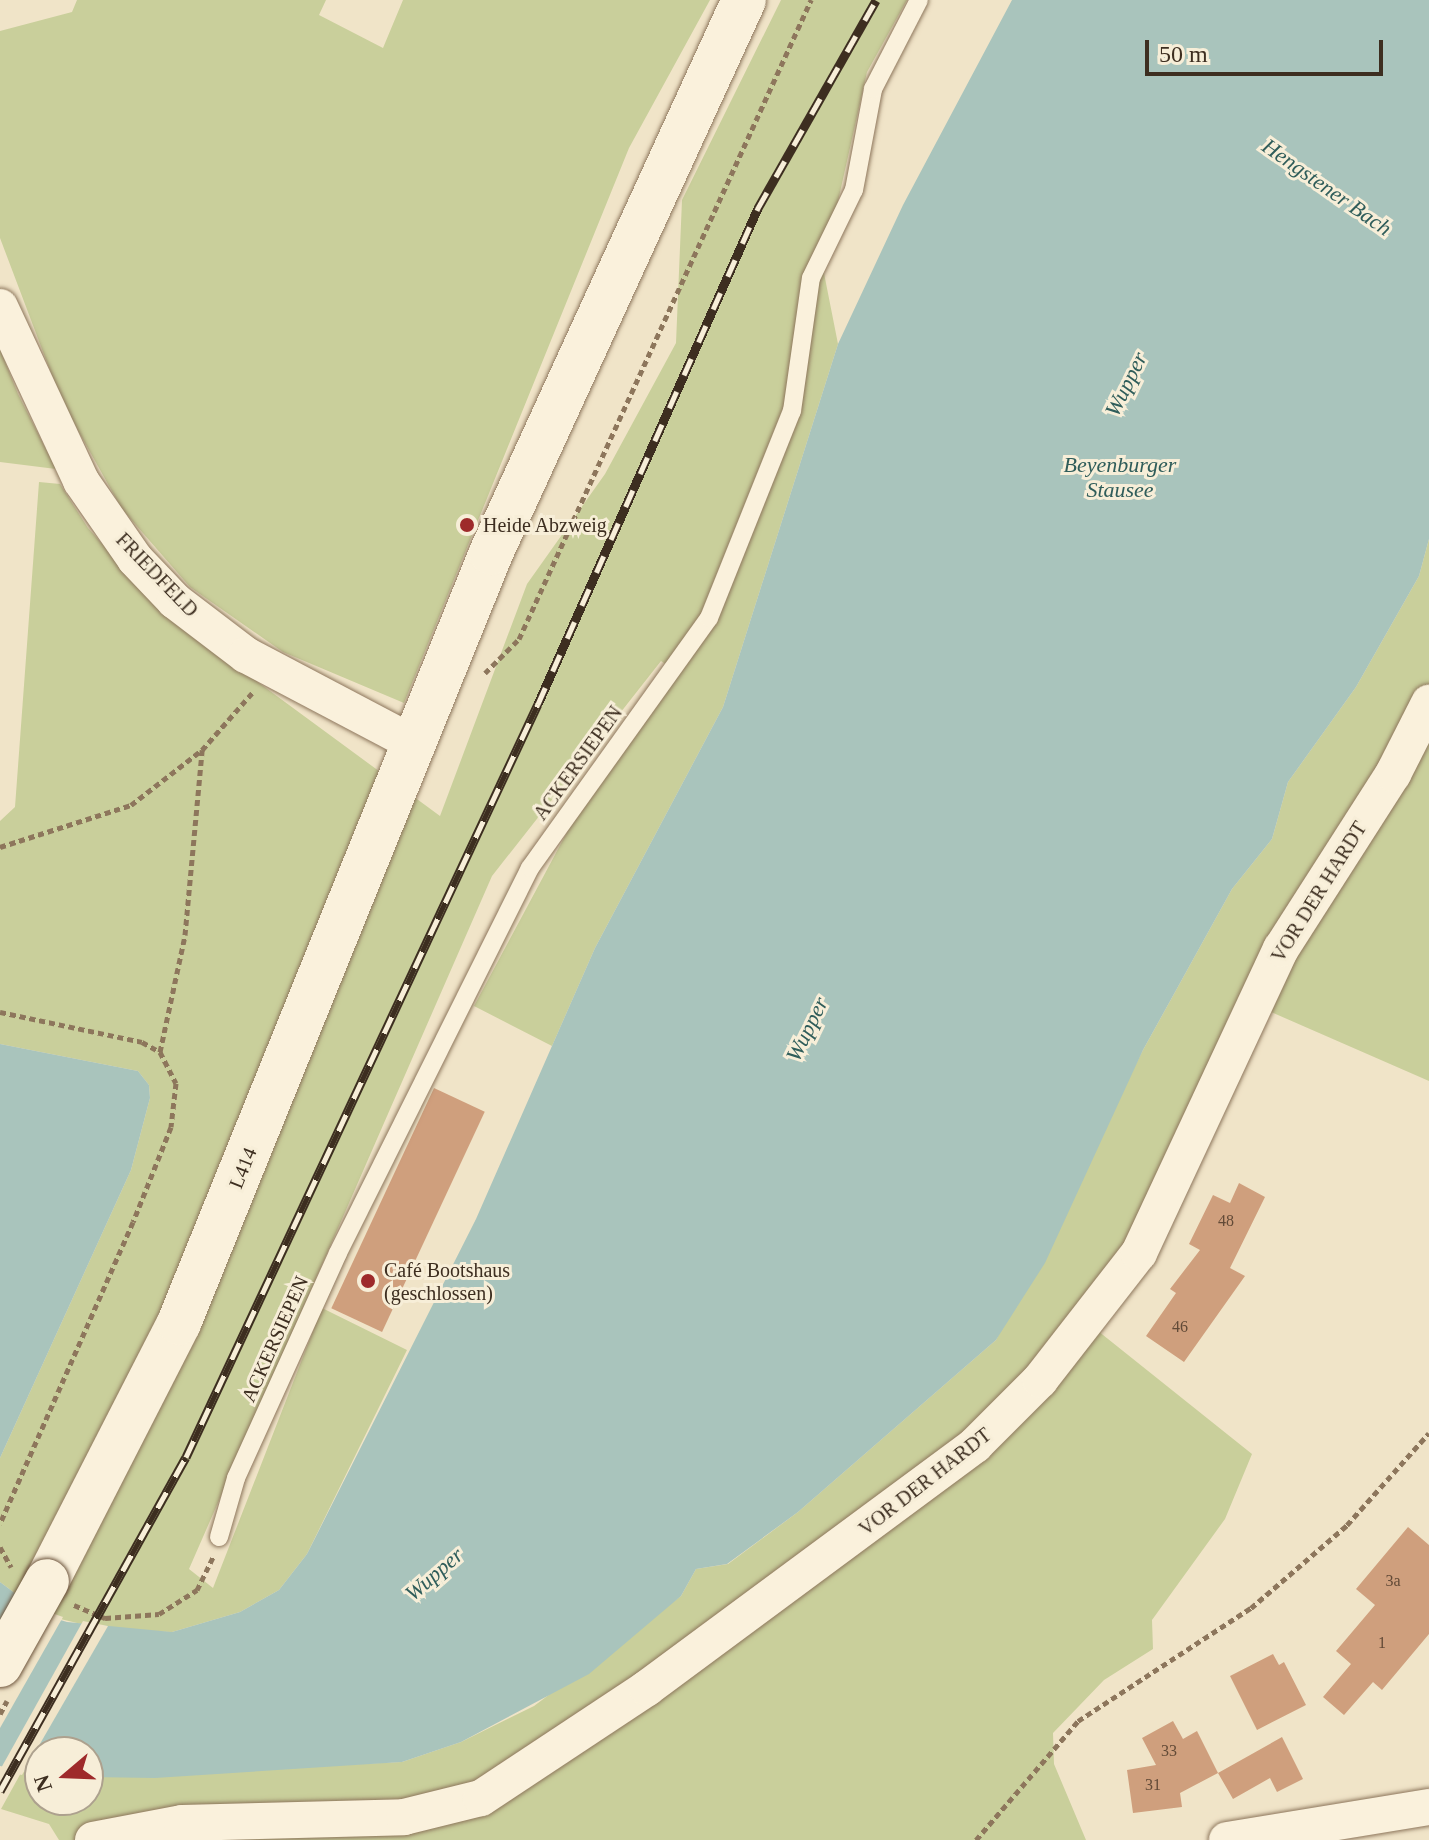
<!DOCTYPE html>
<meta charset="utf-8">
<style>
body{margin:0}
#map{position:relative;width:1429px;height:1840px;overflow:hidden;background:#f0e4c8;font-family:"Times New Roman",serif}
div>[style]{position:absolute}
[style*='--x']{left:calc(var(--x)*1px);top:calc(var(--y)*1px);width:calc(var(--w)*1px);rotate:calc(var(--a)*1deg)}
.green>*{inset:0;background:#c9cf9b}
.water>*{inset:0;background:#a9c4bc}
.pier>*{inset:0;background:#f0e4c8}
.building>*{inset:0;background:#cf9f7d;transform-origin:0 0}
.path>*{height:5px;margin-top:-2.5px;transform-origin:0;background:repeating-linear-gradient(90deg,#8d765c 0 6px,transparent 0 10px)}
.roads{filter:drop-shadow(0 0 2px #8d765c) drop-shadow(0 0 2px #8d765c)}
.lane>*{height:18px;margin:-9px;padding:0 9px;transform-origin:9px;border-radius:9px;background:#faf1dc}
.street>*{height:36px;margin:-18px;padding:0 18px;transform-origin:18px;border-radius:18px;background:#faf1dc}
.secondary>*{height:44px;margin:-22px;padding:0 22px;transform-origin:22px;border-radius:22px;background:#faf1dc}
.rail>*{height:9px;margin-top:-4.5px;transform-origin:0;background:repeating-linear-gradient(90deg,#f7eed8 0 18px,#3d2e20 0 36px);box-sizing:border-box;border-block:2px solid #3d2e20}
.path-bridge>*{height:5px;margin-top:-2.5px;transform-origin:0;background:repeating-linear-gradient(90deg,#8d765c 0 6px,transparent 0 10px)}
.bridges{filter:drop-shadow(0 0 2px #6f573f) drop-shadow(0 0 2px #6f573f)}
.secondary-bridge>*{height:44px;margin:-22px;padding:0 22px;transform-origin:22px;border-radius:22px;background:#faf1dc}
.dots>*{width:22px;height:22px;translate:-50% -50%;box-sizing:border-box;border:4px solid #f7eed8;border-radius:50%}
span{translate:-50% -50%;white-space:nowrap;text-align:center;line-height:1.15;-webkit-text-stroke:6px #f7eed8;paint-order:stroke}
.number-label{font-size:16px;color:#624a37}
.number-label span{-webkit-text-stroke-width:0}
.poi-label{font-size:20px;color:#3d2e20}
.left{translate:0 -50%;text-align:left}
.street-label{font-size:20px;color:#3d2e20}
.water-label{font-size:22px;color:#2f5d5a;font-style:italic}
.north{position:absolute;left:24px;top:1736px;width:80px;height:80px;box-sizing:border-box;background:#f7eed8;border:2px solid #ada18e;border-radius:50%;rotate:251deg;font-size:22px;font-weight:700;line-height:32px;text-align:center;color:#3d2e20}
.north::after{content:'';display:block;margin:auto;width:28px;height:36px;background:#9e2a2b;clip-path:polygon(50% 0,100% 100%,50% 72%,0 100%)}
.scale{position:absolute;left:1145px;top:40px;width:238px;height:36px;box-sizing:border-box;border:4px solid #3d2e20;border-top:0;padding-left:10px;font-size:24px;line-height:28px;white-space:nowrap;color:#3d2e20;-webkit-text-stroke:6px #f7eed8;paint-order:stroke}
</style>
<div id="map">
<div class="green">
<i style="clip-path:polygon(77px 0,326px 0,319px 15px,383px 48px,403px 0,710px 0,629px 148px,404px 703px,283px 652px,190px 587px,122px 509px,62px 402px,0 238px,0 31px,72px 12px)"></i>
<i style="clip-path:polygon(781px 0,907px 0,867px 72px,823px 268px,838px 344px,723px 707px,595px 948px,552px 1046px,474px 1006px,595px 780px,679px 673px,661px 661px,492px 876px,189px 1569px,213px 1588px,322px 1308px,407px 1350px,307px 1554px,279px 1590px,240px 1612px,172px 1632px,106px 1630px,44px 1615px,0 1582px,0 1458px,131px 1170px,150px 1098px,149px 1085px,138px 1071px,0 1044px,0 821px,15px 807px,39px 482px,60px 484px,88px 528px,164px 613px,440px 816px,527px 584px,605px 474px,676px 343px,682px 200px)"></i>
<i style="clip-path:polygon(0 349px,18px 394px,56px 469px,0 462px)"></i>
<i style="clip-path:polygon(1429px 539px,1429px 1081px,1255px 1005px,1088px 1323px,1252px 1454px,1225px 1519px,1152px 1620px,1153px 1649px,1104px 1680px,1053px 1733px,1054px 1764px,1086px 1840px,59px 1840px,49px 1824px,1px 1809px,22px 1771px,40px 1774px,40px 1800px,88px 1800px,88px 1777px,402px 1762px,461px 1742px,534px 1706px,681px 1596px,696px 1569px,728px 1564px,798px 1512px,996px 1340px,1143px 1050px,1232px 889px,1272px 839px,1288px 782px,1356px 687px,1419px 576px)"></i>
</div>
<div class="water">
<i style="clip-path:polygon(1012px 0,1429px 0,1429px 539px,1419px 576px,1356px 687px,1288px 782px,1272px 839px,1232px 889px,1143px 1050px,1045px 1263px,996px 1340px,798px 1512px,727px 1564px,696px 1569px,681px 1596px,589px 1674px,461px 1742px,402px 1762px,155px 1778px,88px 1777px,88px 1752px,40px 1752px,40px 1774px,0 1766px,0 1582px,44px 1615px,67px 1622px,172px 1632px,240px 1612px,279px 1590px,307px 1554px,476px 1219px,595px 948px,723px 707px,838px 344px,903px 205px)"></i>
<i style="clip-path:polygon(0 1044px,138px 1071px,149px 1085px,150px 1098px,131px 1170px,0 1458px)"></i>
</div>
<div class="pier">
<i style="clip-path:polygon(46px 1611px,63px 1617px,0 1728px,0 1621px)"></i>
<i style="clip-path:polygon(83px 1621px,108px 1626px,22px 1775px,0 1770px)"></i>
</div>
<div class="building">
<i style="left:434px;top:1088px;width:56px;height:243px;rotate:25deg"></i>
<i style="clip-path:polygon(1239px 1183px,1265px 1197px,1230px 1268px,1245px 1276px,1184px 1362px,1146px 1336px,1176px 1293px,1170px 1289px,1200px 1250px,1189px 1244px,1213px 1195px,1230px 1203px)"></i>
<i style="clip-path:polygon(1408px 1527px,1429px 1545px,1429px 1634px,1382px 1690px,1373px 1682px,1344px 1715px,1323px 1697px,1351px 1664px,1336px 1651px,1375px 1605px,1356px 1589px)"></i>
<i style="clip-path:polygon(1273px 1654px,1279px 1665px,1284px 1662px,1306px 1705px,1257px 1730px,1230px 1676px)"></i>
<i style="clip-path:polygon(1173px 1721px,1183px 1739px,1197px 1731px,1218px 1773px,1180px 1793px,1182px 1807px,1133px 1813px,1127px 1770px,1156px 1765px,1142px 1738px)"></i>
<i style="clip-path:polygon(1282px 1737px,1303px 1779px,1277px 1792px,1270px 1778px,1233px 1799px,1218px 1773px)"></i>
</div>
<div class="path">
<i style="--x:485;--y:673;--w:48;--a:-45"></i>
<i style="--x:519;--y:639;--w:703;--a:-65.44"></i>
<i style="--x:0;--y:847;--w:138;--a:-17.8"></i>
<i style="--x:131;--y:805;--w:90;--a:-37.8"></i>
<i style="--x:202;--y:750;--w:76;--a:-48.7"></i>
<i style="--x:0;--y:1012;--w:145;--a:11.9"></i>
<i style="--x:142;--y:1042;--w:21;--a:29"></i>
<i style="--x:160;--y:1052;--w:35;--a:63"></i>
<i style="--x:176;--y:1083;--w:44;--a:96.5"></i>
<i style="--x:171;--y:1127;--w:102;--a:111.8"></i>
<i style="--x:133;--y:1222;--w:330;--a:113.8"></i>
<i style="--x:160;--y:1052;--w:120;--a:-77.9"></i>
<i style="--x:185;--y:935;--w:186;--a:-84.7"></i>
<i style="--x:0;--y:1547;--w:23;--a:61"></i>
<i style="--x:74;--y:1605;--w:34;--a:23"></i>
<i style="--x:105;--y:1618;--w:54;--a:-4.2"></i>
<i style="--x:159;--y:1614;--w:45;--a:-32.3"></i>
<i style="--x:197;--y:1590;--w:37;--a:-64"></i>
<i style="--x:976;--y:1840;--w:157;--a:-49.4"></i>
<i style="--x:1078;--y:1721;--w:207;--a:-33.2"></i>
<i style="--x:1251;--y:1608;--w:127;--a:-40.8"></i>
<i style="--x:1347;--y:1525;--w:123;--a:-48.3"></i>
</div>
<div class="roads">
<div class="lane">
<i style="--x:219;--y:1537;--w:61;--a:-73.9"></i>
<i style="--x:236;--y:1478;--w:247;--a:-65.6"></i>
<i style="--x:338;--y:1253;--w:430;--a:-63.5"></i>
<i style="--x:530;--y:868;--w:307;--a:-54.4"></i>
<i style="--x:709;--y:618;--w:223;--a:-68.2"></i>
<i style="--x:792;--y:411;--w:134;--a:-81.9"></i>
<i style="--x:811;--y:278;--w:98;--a:-64"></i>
<i style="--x:854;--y:190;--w:103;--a:-79.3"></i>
<i style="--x:873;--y:89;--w:100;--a:-62.7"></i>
</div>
<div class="street">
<i style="--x:0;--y:307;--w:192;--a:65"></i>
<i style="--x:81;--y:481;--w:95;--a:55.3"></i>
<i style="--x:135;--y:559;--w:58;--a:46.4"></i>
<i style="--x:175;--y:601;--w:89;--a:37.3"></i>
<i style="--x:246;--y:655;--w:193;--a:27.8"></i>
<i style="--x:93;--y:1840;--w:91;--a:-10.8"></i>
<i style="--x:182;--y:1823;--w:222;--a:-1.5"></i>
<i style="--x:404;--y:1817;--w:79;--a:-13.9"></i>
<i style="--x:481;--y:1798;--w:199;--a:-33.5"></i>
<i style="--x:647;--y:1688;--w:408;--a:-36.5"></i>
<i style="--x:975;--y:1445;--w:92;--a:-45"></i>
<i style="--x:1040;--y:1380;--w:161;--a:-52.1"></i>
<i style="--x:1139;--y:1253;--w:336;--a:-65"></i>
<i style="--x:1281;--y:949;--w:208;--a:-57.4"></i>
<i style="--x:1393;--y:774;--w:80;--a:-63.1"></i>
<i style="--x:1227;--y:1840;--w:205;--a:-9.3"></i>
</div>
<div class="secondary">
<i style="--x:47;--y:1581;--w:290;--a:-62.9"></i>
<i style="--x:179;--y:1323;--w:831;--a:-67.94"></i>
<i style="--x:491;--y:553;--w:608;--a:-65.42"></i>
</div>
</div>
<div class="rail">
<i style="--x:0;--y:1791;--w:382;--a:-60.9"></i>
<i style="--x:186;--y:1457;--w:831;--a:-64.95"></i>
<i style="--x:538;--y:704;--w:543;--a:-66.08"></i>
<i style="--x:758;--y:208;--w:239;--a:-60.4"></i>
</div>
<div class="path-bridge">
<i style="--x:0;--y:1714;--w:15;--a:-62"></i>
</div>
<div class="bridges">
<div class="secondary-bridge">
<i style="--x:0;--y:1665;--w:96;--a:-60.8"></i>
</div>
</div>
<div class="dots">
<i style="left:467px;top:525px;background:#9e2a2b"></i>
<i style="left:368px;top:1281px;background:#9e2a2b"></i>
</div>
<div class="number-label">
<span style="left:1226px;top:1221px">48</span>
<span style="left:1180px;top:1327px">46</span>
<span style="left:1393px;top:1581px">3a</span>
<span style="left:1382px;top:1643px">1</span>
<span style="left:1169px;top:1751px">33</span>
<span style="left:1153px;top:1785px">31</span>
</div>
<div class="poi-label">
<span class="left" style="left:483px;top:525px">Heide Abzweig</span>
<span class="left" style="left:384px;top:1282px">Café Bootshaus<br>(geschlossen)</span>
</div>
<div class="street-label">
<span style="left:157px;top:575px;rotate:46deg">FRIEDFELD</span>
<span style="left:578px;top:763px;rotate:-54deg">ACKERSIEPEN</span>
<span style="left:1319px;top:892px;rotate:-58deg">VOR DER HARDT</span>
<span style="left:243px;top:1168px;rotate:-68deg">L414</span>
<span style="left:275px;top:1339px;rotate:-66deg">ACKERSIEPEN</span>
<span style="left:925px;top:1482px;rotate:-38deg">VOR DER HARDT</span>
</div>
<div class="water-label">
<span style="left:1327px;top:187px;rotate:35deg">Hengstener Bach</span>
<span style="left:1126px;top:384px;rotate:-64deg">Wupper</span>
<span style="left:1120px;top:477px">Beyenburger<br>Stausee</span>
<span style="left:807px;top:1029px;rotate:-64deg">Wupper</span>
<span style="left:434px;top:1574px;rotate:-41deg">Wupper</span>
</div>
<div class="north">N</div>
<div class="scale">50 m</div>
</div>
